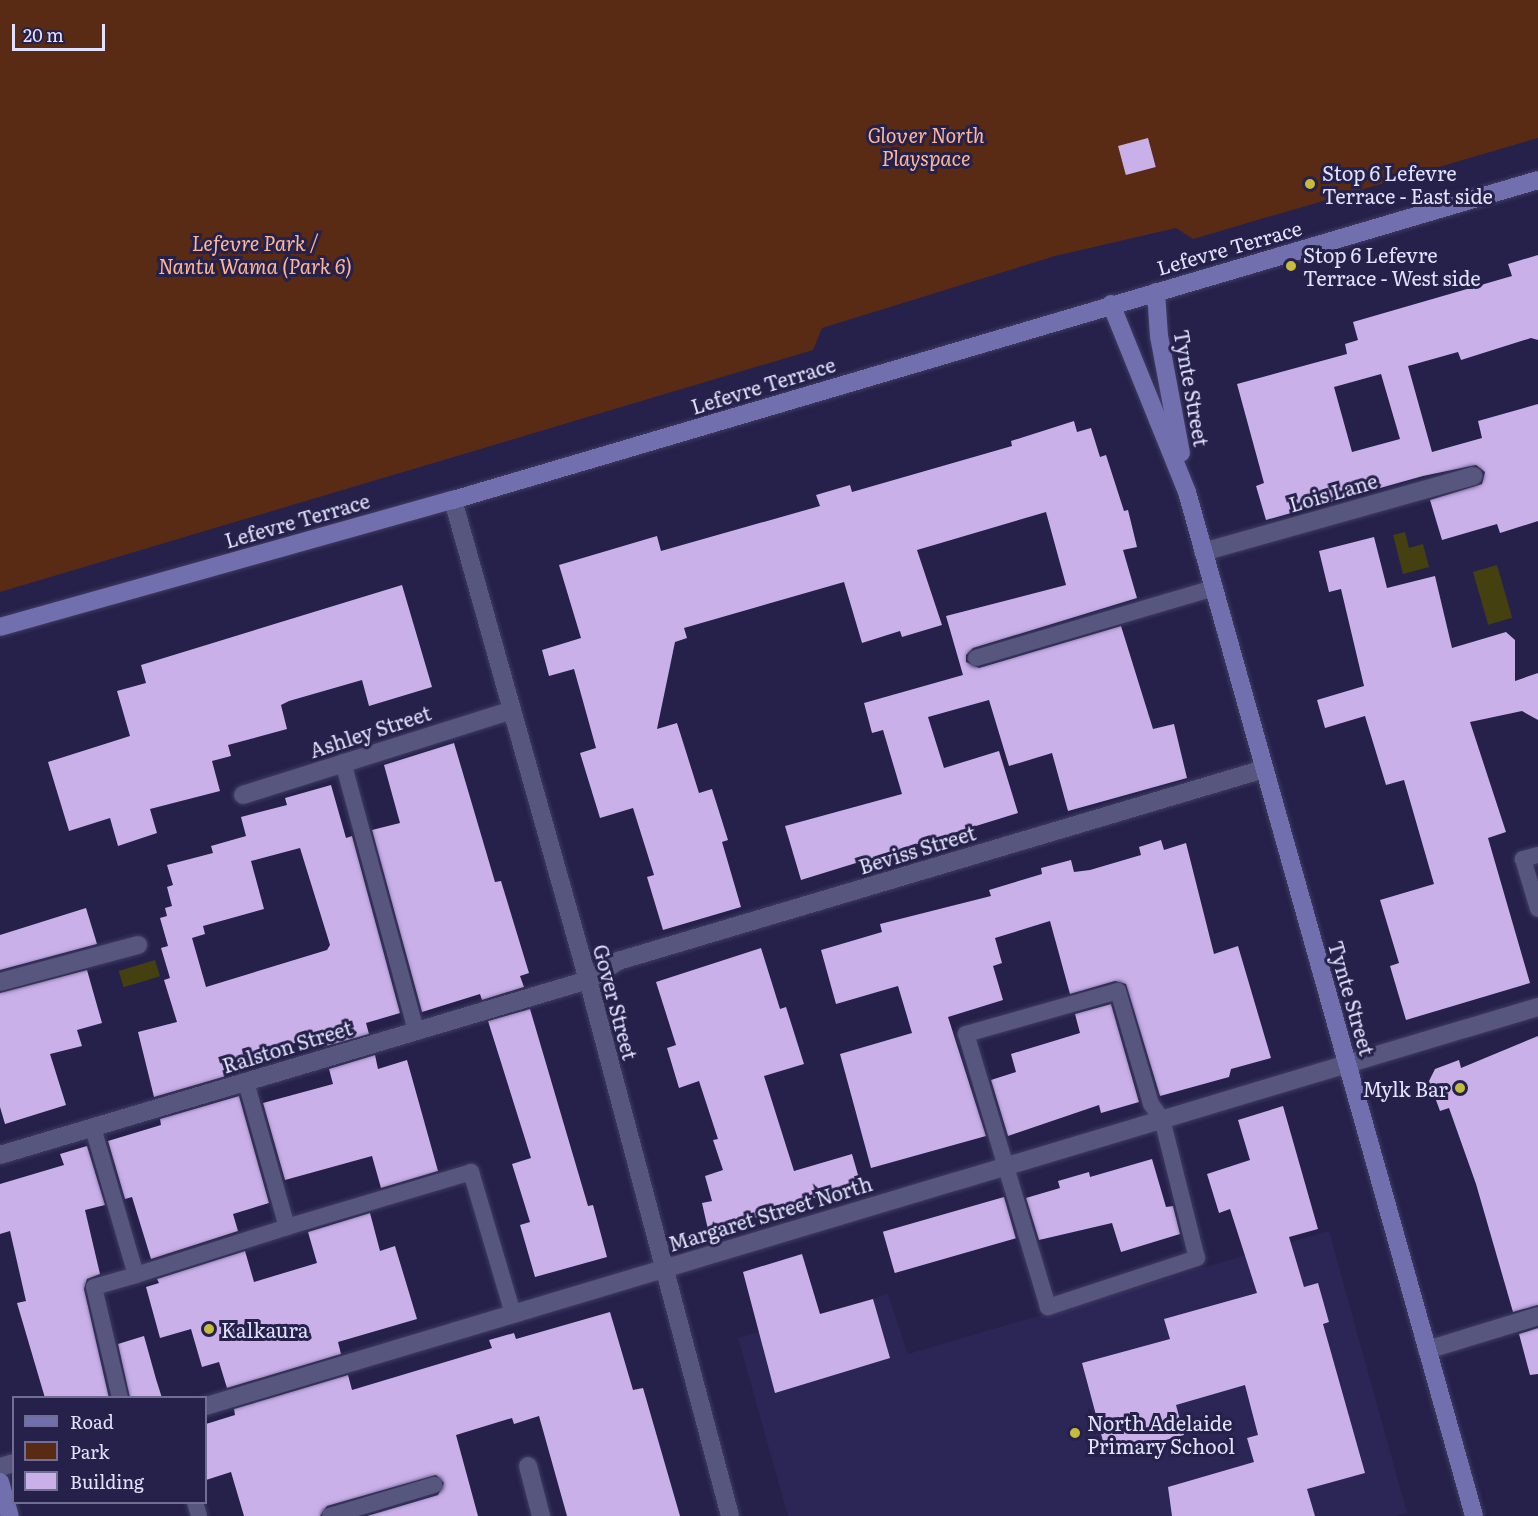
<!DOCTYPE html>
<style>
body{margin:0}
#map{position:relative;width:1538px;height:1516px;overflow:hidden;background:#25214a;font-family:Literata,serif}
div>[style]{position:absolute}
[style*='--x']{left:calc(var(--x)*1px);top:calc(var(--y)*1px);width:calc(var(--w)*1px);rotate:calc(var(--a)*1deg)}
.built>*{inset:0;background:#2c2657}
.green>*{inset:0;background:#592b14}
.water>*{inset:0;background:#444010;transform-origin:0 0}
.building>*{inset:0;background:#cab0e9;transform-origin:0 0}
.roads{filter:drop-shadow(0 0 2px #3f3c63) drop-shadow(0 0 2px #3f3c63)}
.lane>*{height:16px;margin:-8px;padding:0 8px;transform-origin:8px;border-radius:8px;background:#57567e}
.street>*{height:18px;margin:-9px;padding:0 9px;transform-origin:9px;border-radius:9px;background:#57567e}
.secondary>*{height:18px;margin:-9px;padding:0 9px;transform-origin:9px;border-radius:9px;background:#726faf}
.dots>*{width:16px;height:16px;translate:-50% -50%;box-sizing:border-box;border:3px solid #25214a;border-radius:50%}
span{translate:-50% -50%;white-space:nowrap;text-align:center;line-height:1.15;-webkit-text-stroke:6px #25214a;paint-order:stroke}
.park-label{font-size:20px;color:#fcb798;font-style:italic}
.poi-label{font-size:20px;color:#e1e2fd}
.left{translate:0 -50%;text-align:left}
.right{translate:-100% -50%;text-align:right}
.street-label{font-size:20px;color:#e1e2fd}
.legend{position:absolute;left:12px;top:1396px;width:195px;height:108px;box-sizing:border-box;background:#25214a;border:2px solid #706e92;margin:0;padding:8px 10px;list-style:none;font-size:18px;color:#e1e2fd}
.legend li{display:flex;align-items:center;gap:12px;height:30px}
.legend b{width:30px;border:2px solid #706e92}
.scale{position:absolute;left:12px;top:24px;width:93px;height:27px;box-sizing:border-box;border:3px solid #e1e2fd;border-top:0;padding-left:8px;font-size:18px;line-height:21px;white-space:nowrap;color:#e1e2fd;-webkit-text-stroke:4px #25214a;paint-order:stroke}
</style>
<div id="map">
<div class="built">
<i style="clip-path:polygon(1329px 1231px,1407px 1513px,1395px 1516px,788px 1516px,738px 1338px,888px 1294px,908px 1354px)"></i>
</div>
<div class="green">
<i style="clip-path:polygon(0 0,1538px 0,1538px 138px,1193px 239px,1176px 228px,1055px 256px,822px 328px,813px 350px,0 592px)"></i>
</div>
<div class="water">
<i style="clip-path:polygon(1405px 532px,1409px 548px,1423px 544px,1429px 567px,1403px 574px,1393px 535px)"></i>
<i style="left:1497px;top:565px;width:55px;height:25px;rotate:74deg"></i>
<i style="left:155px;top:960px;width:17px;height:38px;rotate:73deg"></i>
</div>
<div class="building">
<i style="left:1148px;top:138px;width:30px;height:31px;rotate:75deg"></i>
<i style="clip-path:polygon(evenodd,1538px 255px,1538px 340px,1531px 338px,1461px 360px,1458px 352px,1408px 366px,1432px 452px,1482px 438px,1478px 421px,1538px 404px,1538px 521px,1500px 533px,1497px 524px,1442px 540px,1430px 500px,1482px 484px,1485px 472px,1476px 465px,1423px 476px,1266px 520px,1256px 486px,1264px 483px,1237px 384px,1347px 354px,1345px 344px,1358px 340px,1353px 322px,1512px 276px,1508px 264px,1538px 255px,1381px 374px,1400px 439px,1352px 452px,1334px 387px,1381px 374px)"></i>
<i style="clip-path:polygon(1074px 421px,1077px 432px,1091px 428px,1100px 457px,1106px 455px,1124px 511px,1128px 510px,1137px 547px,1123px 550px,1137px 598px,973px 648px,966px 655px,966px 662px,979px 668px,1121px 626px,1153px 729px,1174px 724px,1187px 778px,1068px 811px,1052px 753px,1009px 766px,989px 700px,928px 717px,944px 768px,999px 751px,1018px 813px,801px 880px,785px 826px,902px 794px,883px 730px,872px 733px,864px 703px,963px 675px,946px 616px,1066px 585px,1046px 512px,917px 550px,942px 625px,902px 637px,900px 631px,862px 643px,844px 582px,684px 628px,687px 638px,675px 642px,657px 729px,677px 723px,699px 793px,712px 789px,728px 840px,722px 842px,741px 907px,663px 930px,647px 877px,654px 875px,633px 808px,600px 818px,580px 753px,596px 748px,574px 669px,549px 676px,542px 650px,581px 638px,559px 565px,657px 536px,661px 551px,820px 506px,816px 495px,850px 485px,852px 492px,1012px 446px,1011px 441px)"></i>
<i style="clip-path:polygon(1374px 537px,1387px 588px,1435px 576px,1452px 648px,1506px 632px,1515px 640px,1515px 681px,1538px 673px,1538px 720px,1522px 711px,1470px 722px,1506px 832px,1488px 838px,1530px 983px,1406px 1020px,1390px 966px,1399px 963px,1380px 900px,1434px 884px,1404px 780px,1386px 785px,1365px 716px,1325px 728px,1317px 700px,1364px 686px,1341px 589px,1329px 592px,1319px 551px)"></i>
<i style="clip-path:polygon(402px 585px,432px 687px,369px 706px,362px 680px,289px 701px,281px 705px,287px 729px,228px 745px,231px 756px,212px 761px,220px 791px,150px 809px,157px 833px,118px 846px,110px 818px,69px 831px,48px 762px,130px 736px,117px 691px,146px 683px,141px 665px)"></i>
<i style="clip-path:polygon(454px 743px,495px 882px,501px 881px,529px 973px,520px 976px,524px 987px,482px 1000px,480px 994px,422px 1012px,372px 830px,400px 823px,384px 765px)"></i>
<i style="clip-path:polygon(evenodd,331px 785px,346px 838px,352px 836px,400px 1013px,366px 1023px,369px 1034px,323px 1047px,320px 1036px,237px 1059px,240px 1072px,154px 1097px,138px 1032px,177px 1022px,164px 980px,170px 978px,161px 948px,168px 946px,160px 918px,167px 916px,165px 908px,172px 906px,167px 887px,173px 885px,167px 865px,213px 853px,211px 846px,246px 836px,241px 817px,287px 805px,285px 798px,331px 785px,300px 848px,330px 945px,327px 950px,206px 987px,192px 938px,205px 934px,203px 926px,264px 909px,251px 861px,300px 848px)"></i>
<i style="clip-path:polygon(1161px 840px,1164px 850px,1186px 843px,1214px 954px,1238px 946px,1271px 1058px,1231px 1069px,1229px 1077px,1160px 1096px,1126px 984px,1115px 981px,1070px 994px,1050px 921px,995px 938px,1002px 963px,993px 966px,1003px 1000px,948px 1017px,986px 1136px,871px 1168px,840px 1054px,912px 1033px,898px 986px,836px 1004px,821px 950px,882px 932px,880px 924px,991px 896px,989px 890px,1042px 874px,1041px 868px,1071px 860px,1074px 872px,1090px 870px,1141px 855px,1139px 847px)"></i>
<i style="clip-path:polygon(86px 908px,97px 944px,0 970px,0 935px)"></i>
<i style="clip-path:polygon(761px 948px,780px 1009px,786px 1007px,804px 1064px,764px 1076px,794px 1171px,852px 1154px,860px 1182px,709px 1234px,702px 1203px,712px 1201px,705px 1176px,723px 1170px,713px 1140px,718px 1139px,699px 1081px,679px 1088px,667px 1048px,676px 1045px,656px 982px)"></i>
<i style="clip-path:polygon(87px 970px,102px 1023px,77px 1030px,82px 1046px,50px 1054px,66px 1105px,5px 1124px,0 1107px,0 993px)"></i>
<i style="clip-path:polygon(1111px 1004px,1139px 1102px,1101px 1113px,1099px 1105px,1008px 1136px,991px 1080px,1016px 1072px,1011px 1054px,1080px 1033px,1075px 1014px)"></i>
<i style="clip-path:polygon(530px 1009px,588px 1206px,593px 1205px,607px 1257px,535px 1277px,520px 1225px,530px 1222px,512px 1164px,531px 1158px,488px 1021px)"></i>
<i style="clip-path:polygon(1538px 1036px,1538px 1305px,1513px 1312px,1476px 1184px,1449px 1108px,1440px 1111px,1429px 1081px,1435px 1069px,1459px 1060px,1461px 1068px)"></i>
<i style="clip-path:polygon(375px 1055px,378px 1069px,407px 1060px,438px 1171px,381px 1188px,372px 1156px,285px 1180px,263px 1103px,333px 1084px,329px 1069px)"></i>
<i style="clip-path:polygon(239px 1096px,269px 1203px,233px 1214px,238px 1231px,151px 1259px,132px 1197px,125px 1199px,108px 1141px,161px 1125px,160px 1119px)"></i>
<i style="clip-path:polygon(1283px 1106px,1318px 1229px,1289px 1237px,1304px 1287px,1318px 1283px,1329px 1322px,1323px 1324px,1365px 1473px,1307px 1489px,1315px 1516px,1172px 1516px,1168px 1487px,1254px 1462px,1247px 1438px,1258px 1435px,1245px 1385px,1176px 1405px,1184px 1435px,1107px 1456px,1082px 1363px,1170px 1339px,1164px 1319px,1257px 1293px,1230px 1209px,1219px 1213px,1207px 1174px,1250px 1160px,1238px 1120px)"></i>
<i style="clip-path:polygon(87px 1146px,105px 1205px,85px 1210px,100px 1274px,87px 1279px,84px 1289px,109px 1398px,45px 1398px,17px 1303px,26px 1301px,10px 1231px,0 1234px,0 1184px,64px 1165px,60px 1154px)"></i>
<i style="clip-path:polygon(1152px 1159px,1166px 1207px,1173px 1206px,1180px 1234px,1121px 1252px,1112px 1223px,1039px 1240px,1026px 1198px,1060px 1188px,1058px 1181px,1089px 1172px,1090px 1177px)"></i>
<i style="left:1004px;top:1197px;width:43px;height:126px;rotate:74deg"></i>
<i style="clip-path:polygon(370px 1213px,380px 1251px,395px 1246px,417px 1319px,338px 1342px,341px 1354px,227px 1388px,219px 1362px,202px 1367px,191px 1329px,160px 1338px,146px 1287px,159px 1283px,157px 1279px,245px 1251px,254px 1282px,317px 1263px,308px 1232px)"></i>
<i style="clip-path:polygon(802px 1254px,820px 1314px,873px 1299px,890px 1358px,775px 1393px,743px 1272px)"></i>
<i style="clip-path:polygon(610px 1312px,633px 1390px,643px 1388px,680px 1516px,567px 1516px,539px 1416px,514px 1424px,512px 1418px,456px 1435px,478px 1516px,367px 1516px,438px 1495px,444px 1483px,436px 1475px,327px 1506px,320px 1516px,244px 1516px,231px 1472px,206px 1480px,206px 1424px,235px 1415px,234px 1409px,348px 1375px,352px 1390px,492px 1348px,489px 1340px,514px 1333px,516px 1339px)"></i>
<i style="clip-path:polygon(1538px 1328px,1538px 1374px,1530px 1375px,1519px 1334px)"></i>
<i style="clip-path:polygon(144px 1336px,156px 1379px,162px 1398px,130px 1398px,118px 1344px)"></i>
</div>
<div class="roads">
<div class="lane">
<i style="--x:976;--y:658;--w:248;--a:-16.4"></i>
<i style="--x:343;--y:762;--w:279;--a:74.8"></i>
<i style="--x:1538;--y:855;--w:16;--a:165"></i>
<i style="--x:1523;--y:859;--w:52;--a:73.3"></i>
<i style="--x:1118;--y:991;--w:118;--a:73.7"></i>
<i style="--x:1151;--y:1104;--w:19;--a:54"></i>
<i style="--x:1162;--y:1119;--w:143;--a:75.9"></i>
<i style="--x:1197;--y:1258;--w:157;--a:161.8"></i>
<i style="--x:1048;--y:1307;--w:285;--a:-106.7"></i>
<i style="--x:966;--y:1034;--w:158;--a:-15.8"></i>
<i style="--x:93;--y:1128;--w:153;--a:73.7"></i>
<i style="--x:136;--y:1275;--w:158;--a:-17.6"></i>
<i style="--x:287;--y:1227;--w:151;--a:-105.8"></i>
<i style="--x:287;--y:1227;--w:192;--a:-16.6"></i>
<i style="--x:471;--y:1172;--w:148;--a:73.5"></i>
<i style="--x:120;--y:1398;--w:114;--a:-103.2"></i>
<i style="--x:94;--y:1287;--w:44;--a:-15.9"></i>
<i style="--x:195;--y:1502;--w:15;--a:74"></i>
<i style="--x:330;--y:1516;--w:109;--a:-16.6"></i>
</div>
<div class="street">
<i style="--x:453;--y:500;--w:499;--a:74.3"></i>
<i style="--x:588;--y:980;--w:554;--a:75.16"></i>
<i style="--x:1203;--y:552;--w:281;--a:-15.7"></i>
<i style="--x:243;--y:795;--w:282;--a:-17.5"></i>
<i style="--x:0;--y:982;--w:143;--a:-15"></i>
<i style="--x:0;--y:1155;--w:613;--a:-16.57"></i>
<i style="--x:588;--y:980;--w:36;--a:-32"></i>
<i style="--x:618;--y:961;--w:674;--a:-16.55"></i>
<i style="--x:1427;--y:1350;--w:116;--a:-17"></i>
<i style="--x:206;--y:1406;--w:1390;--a:-16.68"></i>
<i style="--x:528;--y:1466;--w:52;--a:75.4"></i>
<i style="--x:0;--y:1467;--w:15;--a:-16"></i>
</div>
<div class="secondary">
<i style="--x:1156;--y:292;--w:44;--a:86.1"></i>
<i style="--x:1159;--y:336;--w:119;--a:79.4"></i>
<i style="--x:1111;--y:304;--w:203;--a:68"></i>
<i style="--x:1187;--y:492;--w:1063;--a:74.34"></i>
<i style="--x:0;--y:627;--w:470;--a:-15.7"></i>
<i style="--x:453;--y:500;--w:1131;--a:-16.43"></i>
<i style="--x:0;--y:1482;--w:35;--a:74"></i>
</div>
</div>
<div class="dots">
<i style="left:1310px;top:184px;background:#c5bc3d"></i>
<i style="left:1291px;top:266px;background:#c5bc3d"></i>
<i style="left:1460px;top:1088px;background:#c5bc3d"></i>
<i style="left:209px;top:1329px;background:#c5bc3d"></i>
<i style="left:1075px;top:1433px;background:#c5bc3d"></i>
</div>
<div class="park-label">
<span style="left:926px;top:146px">Glover North<br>Playspace</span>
<span style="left:255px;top:254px">Lefevre Park /<br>Nantu Wama (Park 6)</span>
</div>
<div class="poi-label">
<span class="left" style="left:1322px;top:184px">Stop 6 Lefevre<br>Terrace - East side</span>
<span class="left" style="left:1303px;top:266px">Stop 6 Lefevre<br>Terrace - West side</span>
<span class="right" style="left:1448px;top:1088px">Mylk Bar</span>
<span class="left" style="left:221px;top:1329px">Kalkaura</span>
<span class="left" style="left:1087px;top:1434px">North Adelaide<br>Primary School</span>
</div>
<div class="street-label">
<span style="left:1229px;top:247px;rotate:-16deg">Lefevre Terrace</span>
<span style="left:763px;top:385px;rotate:-17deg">Lefevre Terrace</span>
<span style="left:1192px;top:388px;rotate:80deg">Tynte Street</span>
<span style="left:1333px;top:492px;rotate:-16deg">Lois Lane</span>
<span style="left:297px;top:520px;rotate:-16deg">Lefevre Terrace</span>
<span style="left:370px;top:731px;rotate:-18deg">Ashley Street</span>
<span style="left:917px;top:849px;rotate:-17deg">Beviss Street</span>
<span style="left:1352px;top:998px;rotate:74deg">Tynte Street</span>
<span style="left:616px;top:1002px;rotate:75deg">Gover Street</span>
<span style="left:287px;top:1046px;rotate:-17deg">Ralston Street</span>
<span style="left:770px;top:1213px;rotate:-17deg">Margaret Street North</span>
</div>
<ul class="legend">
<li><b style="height:8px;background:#726faf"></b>Road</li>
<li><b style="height:16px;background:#592b14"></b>Park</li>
<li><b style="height:16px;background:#cab0e9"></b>Building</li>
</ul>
<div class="scale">20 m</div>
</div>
